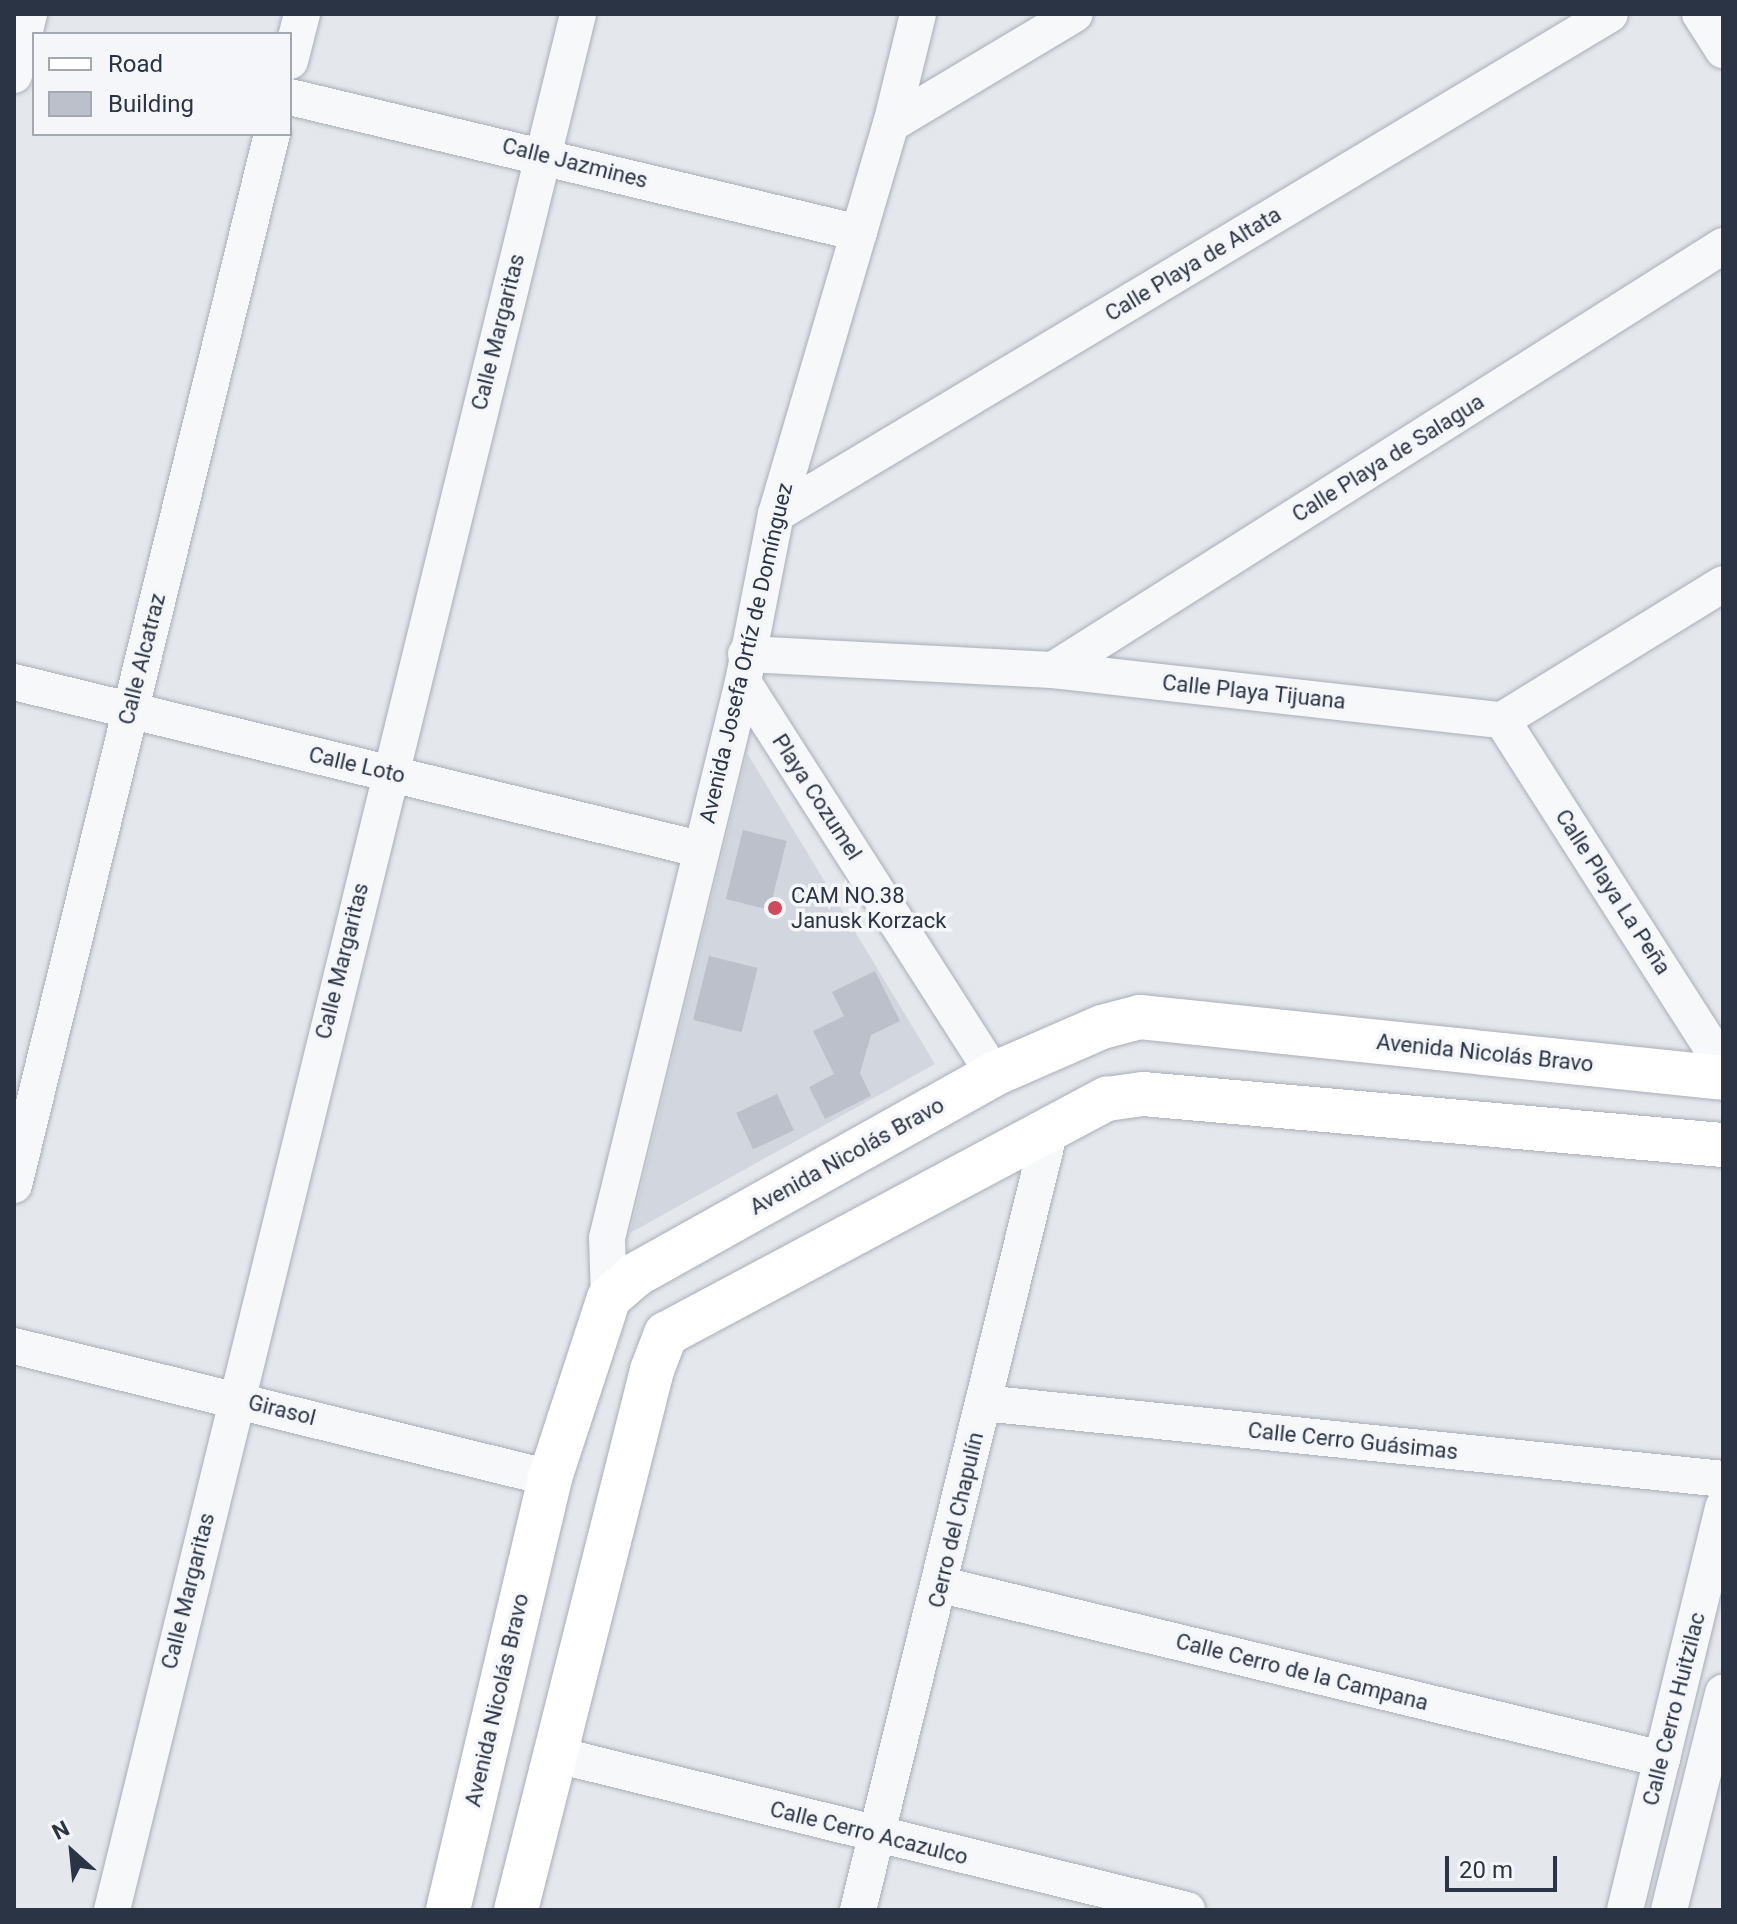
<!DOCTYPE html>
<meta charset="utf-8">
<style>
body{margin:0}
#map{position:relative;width:1737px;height:1924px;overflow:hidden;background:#e4e7ec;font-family:Roboto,sans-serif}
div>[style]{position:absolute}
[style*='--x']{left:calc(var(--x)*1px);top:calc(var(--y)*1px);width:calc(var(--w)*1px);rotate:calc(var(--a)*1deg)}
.built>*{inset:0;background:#d2d6de}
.building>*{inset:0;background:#bbc0ca;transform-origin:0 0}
.roads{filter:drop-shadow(0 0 2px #a9aeb7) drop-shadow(0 0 2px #a9aeb7)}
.street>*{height:36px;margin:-18px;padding:0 18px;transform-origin:18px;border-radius:18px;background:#f7f8fa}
.secondary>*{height:44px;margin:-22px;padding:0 22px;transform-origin:22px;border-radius:22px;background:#fff}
.dots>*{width:22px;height:22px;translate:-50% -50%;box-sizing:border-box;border:4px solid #f4f6f9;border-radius:50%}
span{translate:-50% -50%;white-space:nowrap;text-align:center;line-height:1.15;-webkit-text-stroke:7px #f4f6f9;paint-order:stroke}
.street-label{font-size:22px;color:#2b3445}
.poi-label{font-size:22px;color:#2b3445}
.left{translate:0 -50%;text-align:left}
.frame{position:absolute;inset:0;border:16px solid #2b3445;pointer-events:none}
.legend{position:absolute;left:32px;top:32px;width:260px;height:104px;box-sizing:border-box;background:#f4f6f9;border:2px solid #a4a8b1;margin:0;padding:10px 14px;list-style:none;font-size:24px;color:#2b3445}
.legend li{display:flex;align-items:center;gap:16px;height:40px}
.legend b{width:40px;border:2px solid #a4a8b1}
.north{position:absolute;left:32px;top:1812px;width:80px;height:80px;-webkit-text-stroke:6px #f4f6f9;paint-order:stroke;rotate:333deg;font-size:22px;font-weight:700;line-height:32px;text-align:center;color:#2b3445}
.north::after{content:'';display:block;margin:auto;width:28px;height:36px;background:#2b3445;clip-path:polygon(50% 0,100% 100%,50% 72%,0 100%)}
.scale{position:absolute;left:1445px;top:1856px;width:112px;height:36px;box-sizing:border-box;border:4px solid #2b3445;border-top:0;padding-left:10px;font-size:24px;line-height:28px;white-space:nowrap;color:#2b3445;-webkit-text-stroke:6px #f4f6f9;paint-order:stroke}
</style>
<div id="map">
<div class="built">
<i style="clip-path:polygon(747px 753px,935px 1064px,630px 1233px)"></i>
</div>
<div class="building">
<i style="left:743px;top:830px;width:45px;height:71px;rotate:14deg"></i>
<i style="left:709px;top:956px;width:50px;height:66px;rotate:14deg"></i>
<i style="clip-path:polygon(875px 971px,900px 1021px,871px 1035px,860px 1073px,871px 1096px,825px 1119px,809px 1087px,834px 1074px,813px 1031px,844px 1016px,832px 992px)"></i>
<i style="left:777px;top:1094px;width:40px;height:45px;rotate:65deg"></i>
</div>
<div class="roads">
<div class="street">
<i style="--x:1700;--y:14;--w:43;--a:57.4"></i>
<i style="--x:290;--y:61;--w:49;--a:-75.7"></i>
<i style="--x:14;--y:75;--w:63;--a:-76.2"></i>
<i style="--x:290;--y:97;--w:585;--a:13.44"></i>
<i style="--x:891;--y:124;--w:214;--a:-30.9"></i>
<i style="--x:776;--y:514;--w:972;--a:-30.94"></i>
<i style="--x:746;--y:654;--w:307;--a:3"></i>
<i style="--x:1053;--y:670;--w:452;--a:6.4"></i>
<i style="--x:1502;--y:720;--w:259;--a:-31.6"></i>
<i style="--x:1053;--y:670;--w:793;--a:-32.33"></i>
<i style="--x:14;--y:682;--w:705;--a:13.7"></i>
<i style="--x:743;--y:682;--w:465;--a:57.4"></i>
<i style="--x:1502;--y:720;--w:410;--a:57.4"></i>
<i style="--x:14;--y:1185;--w:1082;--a:-76.21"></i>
<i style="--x:609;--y:1298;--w:60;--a:-91.9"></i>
<i style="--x:607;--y:1238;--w:572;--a:-76.26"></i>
<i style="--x:743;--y:682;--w:171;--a:-78.9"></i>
<i style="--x:776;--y:514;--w:407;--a:-73.6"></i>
<i style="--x:891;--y:124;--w:113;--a:-76.2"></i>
<i style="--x:14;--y:1346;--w:552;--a:13.83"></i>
<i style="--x:983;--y:1403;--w:744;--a:5.86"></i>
<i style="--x:942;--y:1585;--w:741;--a:13.59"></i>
<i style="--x:553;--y:1754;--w:653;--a:13.82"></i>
<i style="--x:112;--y:1910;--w:1952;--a:-76.19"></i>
<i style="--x:858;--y:1910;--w:803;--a:-76.17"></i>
<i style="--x:1625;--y:1910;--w:415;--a:-76.3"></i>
<i style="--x:1669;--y:1910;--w:224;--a:-76"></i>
</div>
<div class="secondary">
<i style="--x:448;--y:1910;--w:444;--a:-76.7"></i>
<i style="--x:550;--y:1478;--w:189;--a:-71.9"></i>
<i style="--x:609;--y:1298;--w:35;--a:-41"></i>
<i style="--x:635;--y:1275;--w:411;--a:-29.2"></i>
<i style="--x:994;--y:1074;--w:118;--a:-23.5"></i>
<i style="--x:1102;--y:1027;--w:39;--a:-15"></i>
<i style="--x:1140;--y:1017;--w:586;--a:5.97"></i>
<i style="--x:516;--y:1910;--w:557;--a:-75.86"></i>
<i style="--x:652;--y:1370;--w:39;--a:-69"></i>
<i style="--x:666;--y:1334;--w:500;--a:-28.1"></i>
<i style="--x:1107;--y:1099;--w:36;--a:-8"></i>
<i style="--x:1143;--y:1094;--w:582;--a:5.03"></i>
</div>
</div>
<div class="dots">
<i style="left:775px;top:908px;background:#d1495b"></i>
</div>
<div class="street-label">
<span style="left:575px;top:163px;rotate:14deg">Calle Jazmines</span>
<span style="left:1193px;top:264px;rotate:-31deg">Calle Playa de Altata</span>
<span style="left:498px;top:332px;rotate:-76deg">Calle Margaritas</span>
<span style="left:1388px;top:458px;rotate:-32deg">Calle Playa de Salagua</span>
<span style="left:746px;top:653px;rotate:-77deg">Avenida Josefa Ortíz de Domínguez</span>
<span style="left:142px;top:659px;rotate:-76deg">Calle Alcatraz</span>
<span style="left:1254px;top:692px;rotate:6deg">Calle Playa Tijuana</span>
<span style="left:357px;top:765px;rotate:13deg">Calle Loto</span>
<span style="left:817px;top:797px;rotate:57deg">Playa Cozumel</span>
<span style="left:1613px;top:892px;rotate:57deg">Calle Playa La Peña</span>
<span style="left:342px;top:961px;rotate:-76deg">Calle Margaritas</span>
<span style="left:1485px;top:1053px;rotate:6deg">Avenida Nicolás Bravo</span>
<span style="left:847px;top:1156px;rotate:-29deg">Avenida Nicolás Bravo</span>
<span style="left:282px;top:1410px;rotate:14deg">Girasol</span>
<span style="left:1353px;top:1441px;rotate:6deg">Calle Cerro Guásimas</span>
<span style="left:956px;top:1520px;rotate:-77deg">Cerro del Chapulín</span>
<span style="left:188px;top:1591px;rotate:-76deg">Calle Margaritas</span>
<span style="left:1302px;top:1672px;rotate:14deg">Calle Cerro de la Campana</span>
<span style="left:497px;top:1700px;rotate:-77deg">Avenida Nicolás Bravo</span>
<span style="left:1674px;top:1709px;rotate:-76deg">Calle Cerro Huitzilac</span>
<span style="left:869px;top:1833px;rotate:14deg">Calle Cerro Acazulco</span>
</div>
<div class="poi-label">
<span class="left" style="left:791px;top:908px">CAM NO.38<br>Janusk Korzack</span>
</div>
<div class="frame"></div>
<ul class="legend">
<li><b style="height:10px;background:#fff"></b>Road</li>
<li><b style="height:22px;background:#bbc0ca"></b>Building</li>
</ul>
<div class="north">N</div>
<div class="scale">20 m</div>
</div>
